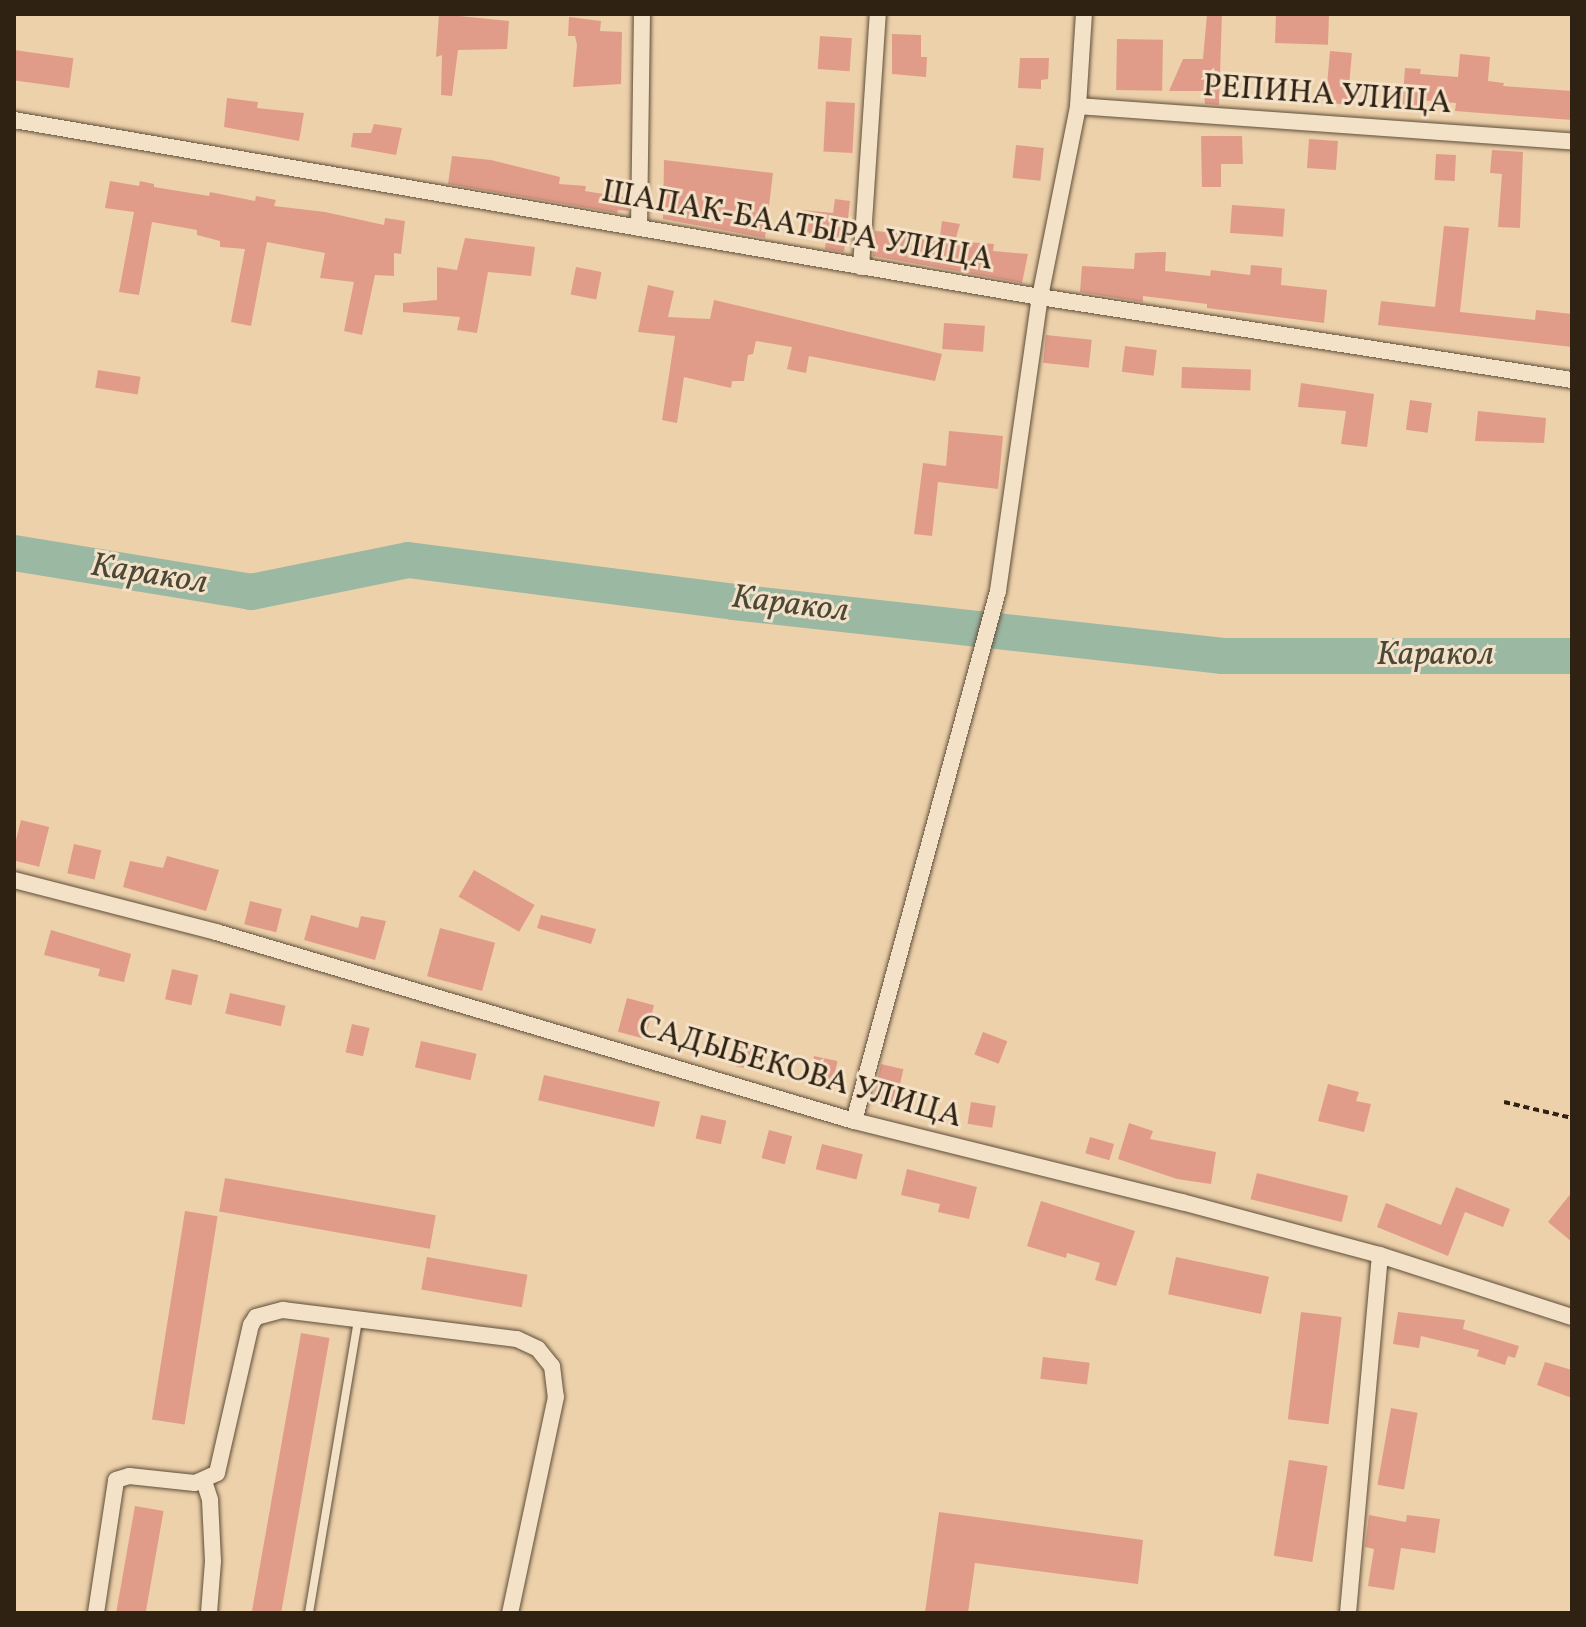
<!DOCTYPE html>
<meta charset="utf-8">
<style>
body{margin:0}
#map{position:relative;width:1586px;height:1627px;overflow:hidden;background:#edd1ab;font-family:Vollkorn,serif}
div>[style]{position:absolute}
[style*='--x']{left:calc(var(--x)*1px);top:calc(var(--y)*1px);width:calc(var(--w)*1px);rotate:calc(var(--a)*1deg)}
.river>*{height:36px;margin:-18px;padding:0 18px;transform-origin:18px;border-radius:18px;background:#9bb8a3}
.building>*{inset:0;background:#e19c89;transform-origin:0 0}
.path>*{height:4px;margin-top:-2px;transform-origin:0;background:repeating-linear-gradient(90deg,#302213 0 6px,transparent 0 10px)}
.roads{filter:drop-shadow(0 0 2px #5f4e39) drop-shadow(0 0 2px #5f4e39)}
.service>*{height:8px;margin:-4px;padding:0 4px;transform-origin:4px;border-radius:4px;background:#f3e1c8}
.minor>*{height:16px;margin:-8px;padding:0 8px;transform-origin:8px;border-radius:8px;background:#f3e1c8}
span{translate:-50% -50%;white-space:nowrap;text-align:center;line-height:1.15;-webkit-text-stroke:6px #f3e1c8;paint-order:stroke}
.street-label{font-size:32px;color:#302213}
.water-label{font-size:34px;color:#4b4837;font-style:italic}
.frame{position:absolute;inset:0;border:16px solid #302213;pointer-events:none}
</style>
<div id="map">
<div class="river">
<i style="--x:14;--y:553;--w:240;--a:9.3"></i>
<i style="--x:251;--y:592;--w:160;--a:-11.5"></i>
<i style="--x:408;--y:560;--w:329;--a:7.3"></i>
<i style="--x:734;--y:602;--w:492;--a:6.3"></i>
<i style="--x:1223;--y:656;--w:349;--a:0"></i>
</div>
<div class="building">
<i style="clip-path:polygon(439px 14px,509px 21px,507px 49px,458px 50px,452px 96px,441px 95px,442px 55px,436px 57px)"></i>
<i style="clip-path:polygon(1207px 14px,1222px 14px,1219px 105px,1205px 104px,1204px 91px,1169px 91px,1183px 59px,1203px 59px)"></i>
<i style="left:1276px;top:14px;width:53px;height:29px;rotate:2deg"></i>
<i style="clip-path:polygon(569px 17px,601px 21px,600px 31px,622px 32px,621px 84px,573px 87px,577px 45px,575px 36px,568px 36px)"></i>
<i style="clip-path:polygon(892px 34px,921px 35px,921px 57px,927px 57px,926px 77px,892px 74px)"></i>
<i style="left:820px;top:36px;width:32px;height:33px;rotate:4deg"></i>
<i style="left:1117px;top:39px;width:46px;height:51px;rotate:1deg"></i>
<i style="left:14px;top:50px;width:60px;height:30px;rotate:8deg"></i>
<i style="left:1330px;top:51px;width:22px;height:52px;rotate:5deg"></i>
<i style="clip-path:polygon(1460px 54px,1490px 57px,1488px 81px,1504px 83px,1503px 86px,1572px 91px,1572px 120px,1455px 111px,1456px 103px,1418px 100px,1418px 109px,1402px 108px,1405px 68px,1421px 69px,1420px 74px,1458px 77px)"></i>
<i style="clip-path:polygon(1020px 58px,1049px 58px,1048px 79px,1041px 80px,1041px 89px,1018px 88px)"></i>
<i style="clip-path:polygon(227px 98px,258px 102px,257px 108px,304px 113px,299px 141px,224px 127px)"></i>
<i style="left:855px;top:103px;width:50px;height:29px;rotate:93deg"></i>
<i style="clip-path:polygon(374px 124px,402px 128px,396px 155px,351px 147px,353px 133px,371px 133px)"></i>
<i style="clip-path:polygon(1201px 136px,1242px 136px,1243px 164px,1221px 164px,1221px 187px,1202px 187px)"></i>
<i style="left:1309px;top:139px;width:29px;height:29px;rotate:4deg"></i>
<i style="left:1016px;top:145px;width:28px;height:33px;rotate:6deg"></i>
<i style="clip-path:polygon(1492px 150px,1523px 152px,1520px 228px,1498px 227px,1502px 174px,1490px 173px)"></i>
<i style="left:1436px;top:154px;width:20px;height:26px;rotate:3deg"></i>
<i style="clip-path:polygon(452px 156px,491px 160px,560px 177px,559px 184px,586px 186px,585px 191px,628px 198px,628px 211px,618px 210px,617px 213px,448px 184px)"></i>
<i style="clip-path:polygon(664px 160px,773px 173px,765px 238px,663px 219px)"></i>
<i style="clip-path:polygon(110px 181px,139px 186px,140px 181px,154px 184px,154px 187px,209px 196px,210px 192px,255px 201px,256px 196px,276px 200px,274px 206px,325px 212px,384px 225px,385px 218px,405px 221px,401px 254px,394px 253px,394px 276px,375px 275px,362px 335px,344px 331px,354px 282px,320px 278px,325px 253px,267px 242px,251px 326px,231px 322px,245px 249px,220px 247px,220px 241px,197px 235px,197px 230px,152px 222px,139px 295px,119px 292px,134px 212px,105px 208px)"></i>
<i style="clip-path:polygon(835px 199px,850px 201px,844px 252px,825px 249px,826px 236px,799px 233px,802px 210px,833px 213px)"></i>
<i style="left:1232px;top:205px;width:53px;height:28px;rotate:4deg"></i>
<i style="clip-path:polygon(942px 221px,960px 224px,955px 241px,994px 244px,993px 251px,1028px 254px,1022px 283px,873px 256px,875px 231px,940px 236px)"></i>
<i style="clip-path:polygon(1444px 226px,1469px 228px,1460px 312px,1535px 320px,1536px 310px,1572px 314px,1572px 347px,1378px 325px,1381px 301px,1435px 307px)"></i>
<i style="clip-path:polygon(465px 238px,535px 247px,531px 276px,488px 272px,477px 333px,457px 330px,460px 317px,403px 312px,403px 303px,437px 300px,437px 267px,457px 270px)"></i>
<i style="clip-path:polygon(1158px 252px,1166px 252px,1165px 271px,1210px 276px,1211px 270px,1250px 275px,1251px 265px,1282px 268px,1281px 285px,1327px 290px,1324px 323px,1207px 308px,1207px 304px,1143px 296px,1143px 302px,1080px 292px,1082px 266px,1134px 269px,1135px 253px)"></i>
<i style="left:576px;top:267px;width:26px;height:28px;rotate:11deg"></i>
<i style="clip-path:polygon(648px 285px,674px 291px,668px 317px,710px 319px,714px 300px,942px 354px,935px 381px,809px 356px,806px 373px,787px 369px,792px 347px,756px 341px,753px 354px,748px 355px,744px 381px,732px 381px,731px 388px,684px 377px,677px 423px,662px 420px,675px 336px,638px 332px)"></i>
<i style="left:944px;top:323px;width:41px;height:26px;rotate:4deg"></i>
<i style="left:1046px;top:335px;width:46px;height:28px;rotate:6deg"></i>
<i style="left:1125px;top:346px;width:32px;height:26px;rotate:7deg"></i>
<i style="left:1182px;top:367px;width:69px;height:21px;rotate:2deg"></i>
<i style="left:98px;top:370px;width:43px;height:18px;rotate:9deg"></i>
<i style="clip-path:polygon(1301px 383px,1374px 394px,1367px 447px,1341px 444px,1346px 411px,1298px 407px)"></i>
<i style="left:1410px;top:400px;width:22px;height:30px;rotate:8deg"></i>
<i style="clip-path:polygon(1478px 411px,1546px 418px,1544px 443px,1475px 441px)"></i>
<i style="clip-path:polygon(949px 431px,1003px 436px,998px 489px,938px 482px,932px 536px,914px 534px,923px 463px,946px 466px)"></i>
<i style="left:21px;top:820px;width:29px;height:41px;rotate:14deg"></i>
<i style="left:74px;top:844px;width:28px;height:30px;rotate:13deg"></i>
<i style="clip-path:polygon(167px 856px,219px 870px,206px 911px,123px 887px,130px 861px,163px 868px)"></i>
<i style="left:474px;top:870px;width:70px;height:31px;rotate:30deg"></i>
<i style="left:250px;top:901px;width:33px;height:24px;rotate:14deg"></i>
<i style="clip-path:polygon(311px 915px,358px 928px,361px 916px,386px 921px,375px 960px,304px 940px)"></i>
<i style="clip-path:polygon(541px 915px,596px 929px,591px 944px,537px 928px)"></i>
<i style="left:440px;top:928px;width:57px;height:50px;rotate:15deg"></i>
<i style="clip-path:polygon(51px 930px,131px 954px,124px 982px,98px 976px,100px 969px,44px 955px)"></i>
<i style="left:172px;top:969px;width:27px;height:31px;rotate:13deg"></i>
<i style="left:230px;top:993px;width:57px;height:21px;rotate:13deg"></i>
<i style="left:627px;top:998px;width:28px;height:35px;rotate:15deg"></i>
<i style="left:352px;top:1024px;width:18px;height:29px;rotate:13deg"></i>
<i style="left:983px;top:1032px;width:26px;height:24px;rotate:21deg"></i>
<i style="left:421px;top:1041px;width:57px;height:27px;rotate:13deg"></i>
<i style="left:741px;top:1042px;width:26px;height:25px;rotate:11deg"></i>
<i style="left:814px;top:1056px;width:24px;height:28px;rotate:12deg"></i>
<i style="left:881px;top:1064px;width:23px;height:35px;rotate:13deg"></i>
<i style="left:544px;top:1075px;width:119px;height:26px;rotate:13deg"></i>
<i style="clip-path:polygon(1328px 1084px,1359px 1092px,1356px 1101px,1371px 1104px,1364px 1132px,1318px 1121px)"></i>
<i style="left:971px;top:1102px;width:25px;height:22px;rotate:9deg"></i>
<i style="left:701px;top:1115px;width:26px;height:24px;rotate:13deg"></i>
<i style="clip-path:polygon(1129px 1123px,1153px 1131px,1150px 1139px,1216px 1152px,1211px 1184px,1177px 1179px,1118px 1159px)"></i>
<i style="left:769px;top:1130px;width:24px;height:29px;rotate:15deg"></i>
<i style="left:1090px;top:1137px;width:25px;height:17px;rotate:16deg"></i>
<i style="left:822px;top:1144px;width:42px;height:26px;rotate:14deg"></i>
<i style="clip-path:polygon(907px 1169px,977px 1187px,969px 1219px,938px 1212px,940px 1204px,901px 1195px)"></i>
<i style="left:1257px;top:1173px;width:94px;height:27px;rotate:14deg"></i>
<i style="left:225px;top:1178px;width:214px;height:34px;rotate:10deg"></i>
<i style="clip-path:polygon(1456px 1187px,1510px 1209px,1503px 1227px,1465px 1212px,1448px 1256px,1377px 1227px,1386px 1203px,1441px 1225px)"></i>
<i style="clip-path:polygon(1572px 1192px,1572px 1242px,1548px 1222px)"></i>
<i style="clip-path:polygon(1041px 1201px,1135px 1231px,1116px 1286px,1095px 1280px,1100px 1263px,1067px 1253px,1066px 1258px,1027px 1246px)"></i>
<i style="left:185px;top:1211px;width:33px;height:211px;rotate:9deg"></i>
<i style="left:427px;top:1257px;width:102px;height:33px;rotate:10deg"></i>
<i style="left:1176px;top:1257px;width:95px;height:38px;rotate:12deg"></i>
<i style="left:1301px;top:1312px;width:41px;height:108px;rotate:7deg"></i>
<i style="clip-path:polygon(1398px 1312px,1465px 1320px,1463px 1329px,1519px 1346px,1515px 1358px,1508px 1356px,1505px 1365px,1477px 1356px,1479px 1350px,1421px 1336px,1419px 1348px,1393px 1344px)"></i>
<i style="left:301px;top:1333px;width:29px;height:284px;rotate:10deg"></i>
<i style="left:1043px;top:1357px;width:47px;height:22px;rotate:7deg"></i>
<i style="clip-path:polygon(1545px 1362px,1572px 1370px,1572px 1398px,1537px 1385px)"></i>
<i style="left:1391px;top:1408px;width:27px;height:78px;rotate:10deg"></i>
<i style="left:1289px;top:1460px;width:39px;height:97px;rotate:9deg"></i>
<i style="left:135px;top:1506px;width:29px;height:109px;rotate:10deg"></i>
<i style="clip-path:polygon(939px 1512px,1143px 1540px,1138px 1584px,975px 1563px,968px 1613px,925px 1613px)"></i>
<i style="clip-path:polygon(1369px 1515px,1406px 1522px,1407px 1515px,1440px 1519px,1435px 1553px,1401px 1548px,1394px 1590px,1368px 1586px,1374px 1549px,1365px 1547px)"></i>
</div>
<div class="path">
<i style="--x:1504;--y:1102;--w:70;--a:13.2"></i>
</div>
<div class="roads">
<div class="service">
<i style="--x:309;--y:1613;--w:297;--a:-80.5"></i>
</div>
<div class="minor">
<i style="--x:1078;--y:106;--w:495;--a:4.1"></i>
<i style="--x:14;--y:120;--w:1041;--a:9.79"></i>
<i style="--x:1040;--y:297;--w:538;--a:8.87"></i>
<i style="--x:639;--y:228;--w:214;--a:-89.2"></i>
<i style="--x:861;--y:267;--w:254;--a:-86.2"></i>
<i style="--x:14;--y:880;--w:209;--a:14.4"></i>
<i style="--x:216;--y:932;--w:665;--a:16.5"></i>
<i style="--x:854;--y:1121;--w:338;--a:13.9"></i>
<i style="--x:1182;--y:1202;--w:205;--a:15"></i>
<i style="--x:1380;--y:1255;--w:202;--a:17.9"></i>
<i style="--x:854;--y:1121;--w:549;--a:-74.8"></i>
<i style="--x:998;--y:591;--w:297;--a:-81.9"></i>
<i style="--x:1040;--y:297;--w:195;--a:-78.7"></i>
<i style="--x:1078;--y:106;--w:92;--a:-86.3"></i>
<i style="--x:204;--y:1481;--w:20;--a:72"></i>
<i style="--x:210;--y:1500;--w:61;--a:87.2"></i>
<i style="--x:213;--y:1561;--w:52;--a:94.4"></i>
<i style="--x:96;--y:1613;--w:134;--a:-81.4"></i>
<i style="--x:116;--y:1480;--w:14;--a:-17"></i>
<i style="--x:129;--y:1476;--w:66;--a:6.1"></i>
<i style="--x:195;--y:1483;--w:24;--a:-24"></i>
<i style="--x:217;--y:1473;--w:152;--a:-77.1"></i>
<i style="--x:251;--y:1325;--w:9;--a:-58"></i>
<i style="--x:256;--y:1317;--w:28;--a:-15"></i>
<i style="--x:283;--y:1310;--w:236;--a:7.1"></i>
<i style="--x:517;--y:1339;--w:23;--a:25"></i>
<i style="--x:538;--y:1349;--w:22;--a:51"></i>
<i style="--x:552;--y:1366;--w:31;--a:83"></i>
<i style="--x:556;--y:1397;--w:221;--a:102"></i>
<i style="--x:1348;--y:1613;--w:359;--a:-84.9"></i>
</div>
</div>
<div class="street-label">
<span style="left:1327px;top:96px;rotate:4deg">РЕПИНА УЛИЦА</span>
<span style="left:797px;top:227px;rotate:10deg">ШАПАК-БААТЫРА УЛИЦА</span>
<span style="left:800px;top:1073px;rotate:16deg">САДЫБЕКОВА УЛИЦА</span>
</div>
<div class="water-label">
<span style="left:149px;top:575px;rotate:9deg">Каракол</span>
<span style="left:790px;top:605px;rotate:7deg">Каракол</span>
<span style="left:1435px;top:656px">Каракол</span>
</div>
<div class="frame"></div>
</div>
